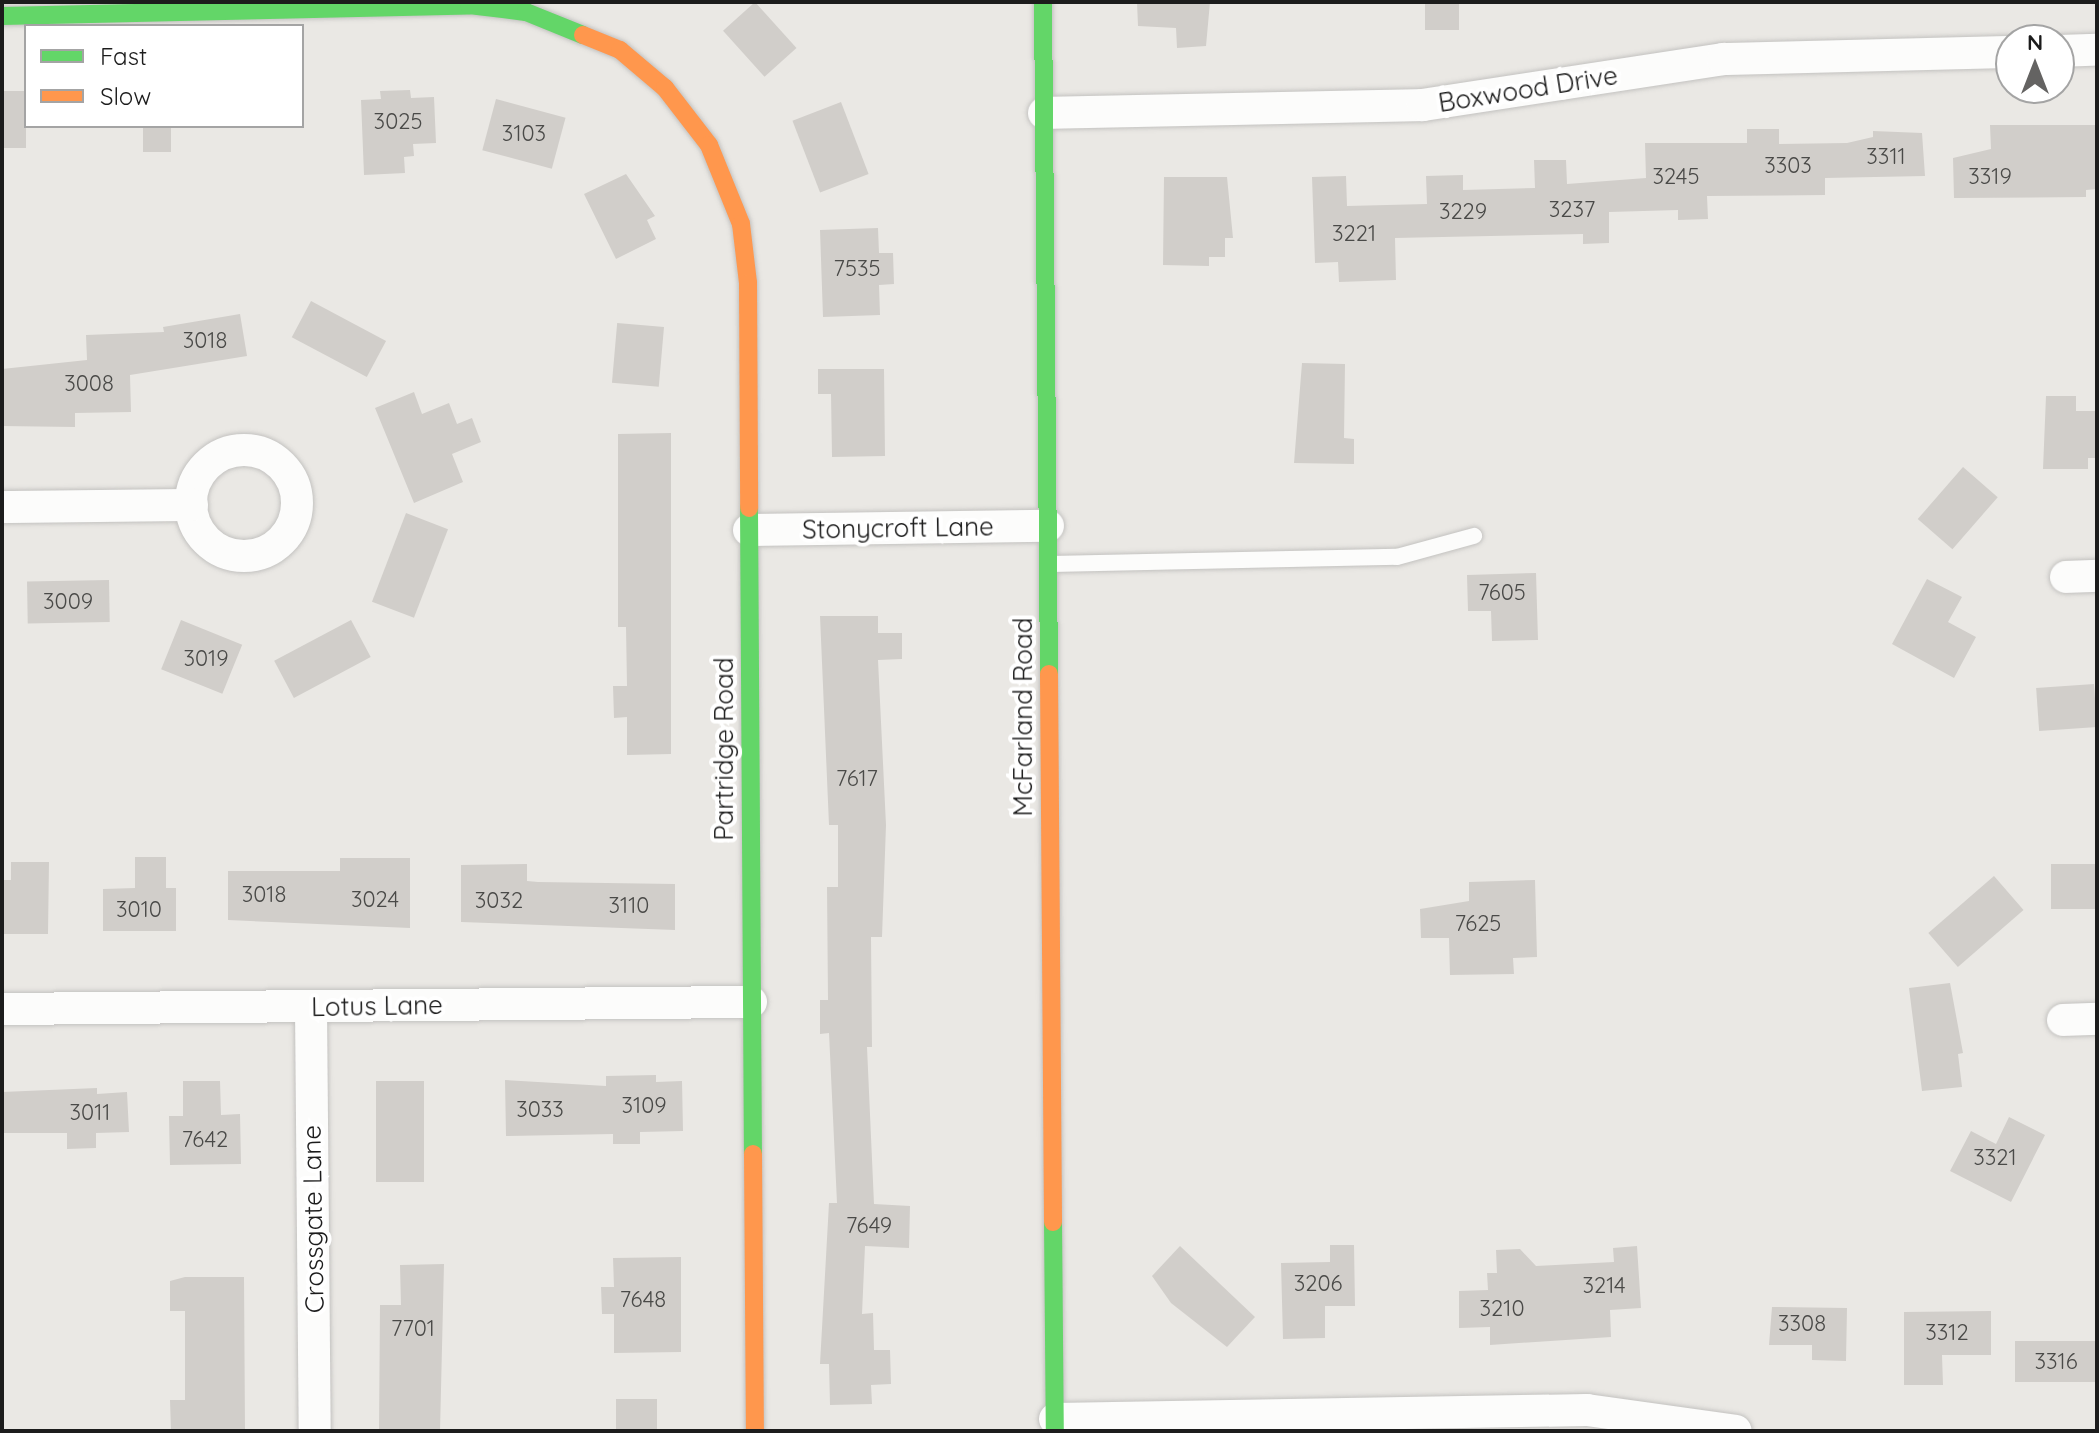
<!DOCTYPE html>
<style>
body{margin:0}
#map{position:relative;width:2099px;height:1433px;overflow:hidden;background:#eae8e4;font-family:Quicksand,sans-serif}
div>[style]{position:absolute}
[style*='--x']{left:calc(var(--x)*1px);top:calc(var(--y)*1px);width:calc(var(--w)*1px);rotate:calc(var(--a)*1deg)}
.building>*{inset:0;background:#d1ceca;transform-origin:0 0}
.roads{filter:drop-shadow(0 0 2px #c3c2c0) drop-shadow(0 0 2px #c3c2c0)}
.lane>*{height:16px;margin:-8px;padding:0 8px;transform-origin:8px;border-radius:8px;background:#fcfcfb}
.street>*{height:32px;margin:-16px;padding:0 16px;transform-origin:16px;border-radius:16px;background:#fcfcfb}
.street>.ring{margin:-16px;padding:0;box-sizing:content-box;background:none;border:32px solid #fcfcfb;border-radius:50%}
.fast>*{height:18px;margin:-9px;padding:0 9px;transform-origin:9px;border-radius:9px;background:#63d668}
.slow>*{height:18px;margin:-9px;padding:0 9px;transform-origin:9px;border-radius:9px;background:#ff974d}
span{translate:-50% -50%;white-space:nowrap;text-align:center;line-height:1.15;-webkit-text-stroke:8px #fff;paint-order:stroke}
.number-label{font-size:22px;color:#4a4a48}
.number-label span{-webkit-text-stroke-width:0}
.street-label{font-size:26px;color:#1c1c1c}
.frame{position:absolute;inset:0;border:4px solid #1c1c1c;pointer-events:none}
.legend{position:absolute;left:24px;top:24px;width:280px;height:104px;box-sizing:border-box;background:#fff;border:2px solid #a4a4a4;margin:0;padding:10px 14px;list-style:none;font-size:24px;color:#1c1c1c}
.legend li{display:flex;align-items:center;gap:16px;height:40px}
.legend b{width:40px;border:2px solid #a4a4a4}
.north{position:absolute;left:1995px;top:24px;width:80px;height:80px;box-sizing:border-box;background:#fff;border:2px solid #a4a4a4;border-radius:50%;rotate:0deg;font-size:22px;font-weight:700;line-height:32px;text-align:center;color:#1c1c1c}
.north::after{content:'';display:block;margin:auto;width:28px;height:36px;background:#646362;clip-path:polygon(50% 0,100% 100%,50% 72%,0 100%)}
</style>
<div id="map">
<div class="building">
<i style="left:755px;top:2px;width:62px;height:43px;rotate:48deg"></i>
<i style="clip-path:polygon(1137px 2px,1210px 2px,1206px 46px,1177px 48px,1176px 28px,1138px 26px)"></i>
<i style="left:1425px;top:2px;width:34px;height:28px"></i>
<i style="clip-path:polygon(410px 90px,411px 98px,434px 97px,436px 143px,413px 144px,414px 156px,404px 157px,405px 173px,364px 175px,361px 100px,381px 99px,380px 91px)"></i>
<i style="left:26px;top:91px;width:57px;height:24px;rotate:90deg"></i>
<i style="left:496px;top:99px;width:72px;height:53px;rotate:15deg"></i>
<i style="left:841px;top:102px;width:77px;height:52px;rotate:69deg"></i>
<i style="clip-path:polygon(1990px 125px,2097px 125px,2097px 189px,2086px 190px,2086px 197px,1954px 198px,1953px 158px,1991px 149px)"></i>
<i style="left:143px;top:126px;width:28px;height:26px"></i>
<i style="clip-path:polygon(1747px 129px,1779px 129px,1779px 144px,1847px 143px,1873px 137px,1873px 131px,1922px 133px,1925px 176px,1825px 178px,1825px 195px,1707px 196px,1708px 219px,1678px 220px,1678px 210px,1609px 212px,1609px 243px,1583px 244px,1583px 234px,1395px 238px,1396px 280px,1339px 282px,1338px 262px,1315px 263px,1312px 177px,1346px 176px,1347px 206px,1427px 204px,1426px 176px,1463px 175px,1463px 190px,1535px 188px,1534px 160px,1566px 160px,1567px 184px,1646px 178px,1645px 143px,1747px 143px)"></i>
<i style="clip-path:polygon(626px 174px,655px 216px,647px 220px,656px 239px,616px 259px,584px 194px)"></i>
<i style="clip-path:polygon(1164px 177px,1227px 177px,1233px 238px,1225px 238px,1225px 257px,1209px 257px,1209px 266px,1163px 265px)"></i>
<i style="clip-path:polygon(878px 228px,879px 253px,893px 253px,894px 284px,879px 285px,880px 315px,823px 317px,820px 230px)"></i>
<i style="left:311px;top:301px;width:85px;height:41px;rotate:28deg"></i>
<i style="clip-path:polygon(240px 314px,247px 356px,130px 375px,131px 412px,75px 413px,75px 427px,2px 426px,2px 369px,87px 360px,86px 335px,164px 332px,163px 327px)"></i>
<i style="left:664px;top:327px;width:60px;height:47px;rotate:95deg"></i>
<i style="clip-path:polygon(1302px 363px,1345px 364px,1344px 438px,1354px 439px,1354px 464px,1294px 463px)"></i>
<i style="clip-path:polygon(818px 369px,884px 369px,885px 456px,832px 457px,831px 394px,818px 394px)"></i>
<i style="clip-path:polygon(414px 392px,422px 414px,449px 403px,457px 424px,472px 418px,481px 442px,452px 454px,463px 482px,414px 503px,375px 408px)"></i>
<i style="clip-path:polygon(2046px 396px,2076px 396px,2076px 411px,2097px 411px,2097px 458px,2088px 458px,2088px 469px,2043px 469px)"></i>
<i style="clip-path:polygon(671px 433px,671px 754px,627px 755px,627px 717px,614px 718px,613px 686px,627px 686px,626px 627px,618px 627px,618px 434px)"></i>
<i style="left:1963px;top:467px;width:46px;height:69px;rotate:41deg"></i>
<i style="left:406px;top:513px;width:45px;height:95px;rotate:21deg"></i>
<i style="clip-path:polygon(1536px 573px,1538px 640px,1492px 641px,1491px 611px,1468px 611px,1467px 575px)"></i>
<i style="clip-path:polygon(1927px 579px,1962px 597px,1948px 622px,1976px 637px,1954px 678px,1892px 644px)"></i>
<i style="left:109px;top:580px;width:42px;height:82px;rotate:89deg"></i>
<i style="clip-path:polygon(820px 616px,878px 616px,878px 633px,902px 633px,902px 659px,878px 660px,886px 825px,882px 937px,871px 937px,872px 1047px,867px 1047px,874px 1204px,910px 1206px,909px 1248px,865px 1246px,862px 1314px,873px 1313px,874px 1350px,890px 1350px,891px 1384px,871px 1385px,872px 1404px,830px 1405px,829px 1364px,820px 1364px,829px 1203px,837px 1203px,829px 1033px,820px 1034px,820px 1000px,828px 1000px,827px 887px,838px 887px,838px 825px,829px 825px)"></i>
<i style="left:181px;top:620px;width:66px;height:53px;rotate:22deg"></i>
<i style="left:351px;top:620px;width:42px;height:87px;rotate:62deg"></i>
<i style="left:2094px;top:684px;width:43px;height:58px;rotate:86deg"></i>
<i style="clip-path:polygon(135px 857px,166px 857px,166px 888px,176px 888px,176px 931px,103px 931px,103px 889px,135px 888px)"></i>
<i style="clip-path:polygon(340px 858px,410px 858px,410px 928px,228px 920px,228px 871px,340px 871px)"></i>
<i style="clip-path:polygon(11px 862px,49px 862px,48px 934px,2px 934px,2px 880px,11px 880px)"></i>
<i style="clip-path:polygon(527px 864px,527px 881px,538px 882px,675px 884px,675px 930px,461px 922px,461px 865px)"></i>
<i style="left:2097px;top:864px;width:45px;height:46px;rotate:90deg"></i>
<i style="left:1994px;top:876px;width:45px;height:87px;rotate:49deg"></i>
<i style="clip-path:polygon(1535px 880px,1537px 957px,1513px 958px,1514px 974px,1450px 975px,1449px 938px,1421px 938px,1420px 909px,1469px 901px,1469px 882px)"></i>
<i style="clip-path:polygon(1950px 983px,1963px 1053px,1958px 1054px,1962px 1087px,1922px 1091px,1909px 988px)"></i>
<i style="clip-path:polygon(656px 1075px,656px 1082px,682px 1081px,683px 1131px,640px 1132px,640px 1144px,613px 1144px,613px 1134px,506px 1136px,505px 1080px,606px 1086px,606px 1076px)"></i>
<i style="clip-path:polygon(183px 1081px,220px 1081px,221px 1115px,240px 1114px,241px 1164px,170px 1165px,169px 1116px,183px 1116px)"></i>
<i style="left:376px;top:1081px;width:48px;height:101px"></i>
<i style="clip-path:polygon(97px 1088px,97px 1094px,127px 1092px,129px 1132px,96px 1133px,96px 1148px,67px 1149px,67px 1133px,2px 1133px,2px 1092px)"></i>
<i style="clip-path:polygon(2009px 1117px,2045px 1135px,2011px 1202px,1950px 1171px,1971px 1131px,1996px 1144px)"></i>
<i style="clip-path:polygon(1330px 1245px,1354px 1245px,1355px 1306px,1325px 1306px,1325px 1338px,1283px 1339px,1281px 1263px,1330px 1262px)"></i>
<i style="clip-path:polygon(1180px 1246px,1255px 1317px,1227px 1347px,1171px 1303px,1152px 1276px)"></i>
<i style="clip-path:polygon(1637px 1246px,1641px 1308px,1610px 1310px,1611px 1337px,1490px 1345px,1490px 1327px,1459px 1328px,1459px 1291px,1488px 1290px,1487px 1273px,1497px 1273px,1496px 1250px,1520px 1249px,1536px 1266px,1614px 1262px,1613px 1248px)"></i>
<i style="clip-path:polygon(681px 1257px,681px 1352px,614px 1353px,614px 1314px,602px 1314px,601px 1287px,614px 1287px,613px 1258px)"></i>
<i style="clip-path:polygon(444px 1264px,440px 1431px,379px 1431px,380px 1305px,401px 1305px,400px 1265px)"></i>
<i style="clip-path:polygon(185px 1277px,244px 1277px,245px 1431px,171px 1431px,170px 1400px,185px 1400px,185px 1311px,170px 1311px,170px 1281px)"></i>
<i style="clip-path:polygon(1772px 1307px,1847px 1308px,1846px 1361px,1812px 1360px,1812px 1345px,1769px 1345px)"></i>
<i style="clip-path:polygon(1991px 1311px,1991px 1355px,1942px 1355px,1943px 1385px,1904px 1385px,1904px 1312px)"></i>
<i style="left:2097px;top:1341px;width:41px;height:82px;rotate:90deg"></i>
<i style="left:616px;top:1399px;width:41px;height:32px"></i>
</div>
<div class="roads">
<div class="lane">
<i style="--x:1051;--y:564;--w:346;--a:-1.2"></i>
<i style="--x:1397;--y:557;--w:80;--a:-15.3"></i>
</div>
<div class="street">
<i style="--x:2059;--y:51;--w:38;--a:-2"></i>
<i style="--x:1044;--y:113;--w:379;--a:-1.2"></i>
<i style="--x:1423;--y:105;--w:304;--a:-8.7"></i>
<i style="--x:1723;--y:59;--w:288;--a:-1.4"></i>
<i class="ring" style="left:191px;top:450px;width:74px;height:74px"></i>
<i style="--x:2;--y:507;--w:190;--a:-0.6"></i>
<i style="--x:749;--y:530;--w:299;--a:-0.8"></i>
<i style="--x:2066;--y:577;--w:31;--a:-2"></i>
<i style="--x:311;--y:1007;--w:424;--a:89.5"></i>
<i style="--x:2;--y:1009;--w:749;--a:-0.54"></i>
<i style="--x:2063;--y:1020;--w:34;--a:-2"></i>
<i style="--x:1055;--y:1419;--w:532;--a:-0.97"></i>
<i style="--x:1587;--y:1410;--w:150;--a:8"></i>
</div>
<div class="fast">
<i style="--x:1043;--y:2;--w:672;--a:89.49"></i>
<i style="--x:2;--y:16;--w:467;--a:-1.3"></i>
<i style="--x:469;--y:5;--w:57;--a:7"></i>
<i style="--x:526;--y:12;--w:61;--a:22"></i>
<i style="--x:749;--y:508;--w:646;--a:89.65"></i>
<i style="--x:1053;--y:1222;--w:209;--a:89.5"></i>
</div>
<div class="slow">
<i style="--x:583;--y:35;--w:40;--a:22"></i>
<i style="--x:620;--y:50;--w:59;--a:40.2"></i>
<i style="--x:665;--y:88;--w:72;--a:52.3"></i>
<i style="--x:709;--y:145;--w:85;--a:67.9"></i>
<i style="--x:741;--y:224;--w:59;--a:83.2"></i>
<i style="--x:748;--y:283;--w:225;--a:89.7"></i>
<i style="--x:1049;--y:674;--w:548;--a:89.58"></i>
<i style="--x:753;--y:1154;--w:277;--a:89.6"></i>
</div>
</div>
<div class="number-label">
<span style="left:398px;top:122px">3025</span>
<span style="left:524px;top:134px">3103</span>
<span style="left:1886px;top:157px">3311</span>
<span style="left:1788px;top:166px">3303</span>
<span style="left:1676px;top:177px">3245</span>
<span style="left:1990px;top:177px">3319</span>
<span style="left:1572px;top:210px">3237</span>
<span style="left:1463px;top:212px">3229</span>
<span style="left:1354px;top:234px">3221</span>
<span style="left:857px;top:269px">7535</span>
<span style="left:205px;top:341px">3018</span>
<span style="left:89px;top:384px">3008</span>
<span style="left:1502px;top:593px">7605</span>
<span style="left:68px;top:602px">3009</span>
<span style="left:206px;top:659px">3019</span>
<span style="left:857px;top:779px">7617</span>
<span style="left:264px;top:895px">3018</span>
<span style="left:375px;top:900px">3024</span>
<span style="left:499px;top:901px">3032</span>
<span style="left:629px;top:906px">3110</span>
<span style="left:139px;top:910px">3010</span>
<span style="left:1478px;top:924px">7625</span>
<span style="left:644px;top:1106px">3109</span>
<span style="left:540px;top:1110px">3033</span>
<span style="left:90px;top:1113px">3011</span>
<span style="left:205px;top:1140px">7642</span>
<span style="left:1995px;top:1158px">3321</span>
<span style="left:869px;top:1226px">7649</span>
<span style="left:1318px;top:1284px">3206</span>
<span style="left:1604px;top:1286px">3214</span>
<span style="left:643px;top:1300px">7648</span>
<span style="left:1502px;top:1309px">3210</span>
<span style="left:1802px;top:1324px">3308</span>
<span style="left:413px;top:1329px">7701</span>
<span style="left:1947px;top:1333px">3312</span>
<span style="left:2056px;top:1362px">3316</span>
</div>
<div class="street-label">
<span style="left:1528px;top:89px;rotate:-9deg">Boxwood Drive</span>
<span style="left:898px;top:528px;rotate:-1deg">Stonycroft Lane</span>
<span style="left:1023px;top:717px;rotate:-90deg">McFarland Road</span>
<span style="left:724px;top:749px;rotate:-90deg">Partridge Road</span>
<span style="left:377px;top:1006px;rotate:-1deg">Lotus Lane</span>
<span style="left:313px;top:1219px;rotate:-91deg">Crossgate Lane</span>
</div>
<div class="frame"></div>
<ul class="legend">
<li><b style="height:10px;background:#63d668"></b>Fast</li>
<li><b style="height:10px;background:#ff974d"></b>Slow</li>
</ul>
<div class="north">N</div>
</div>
